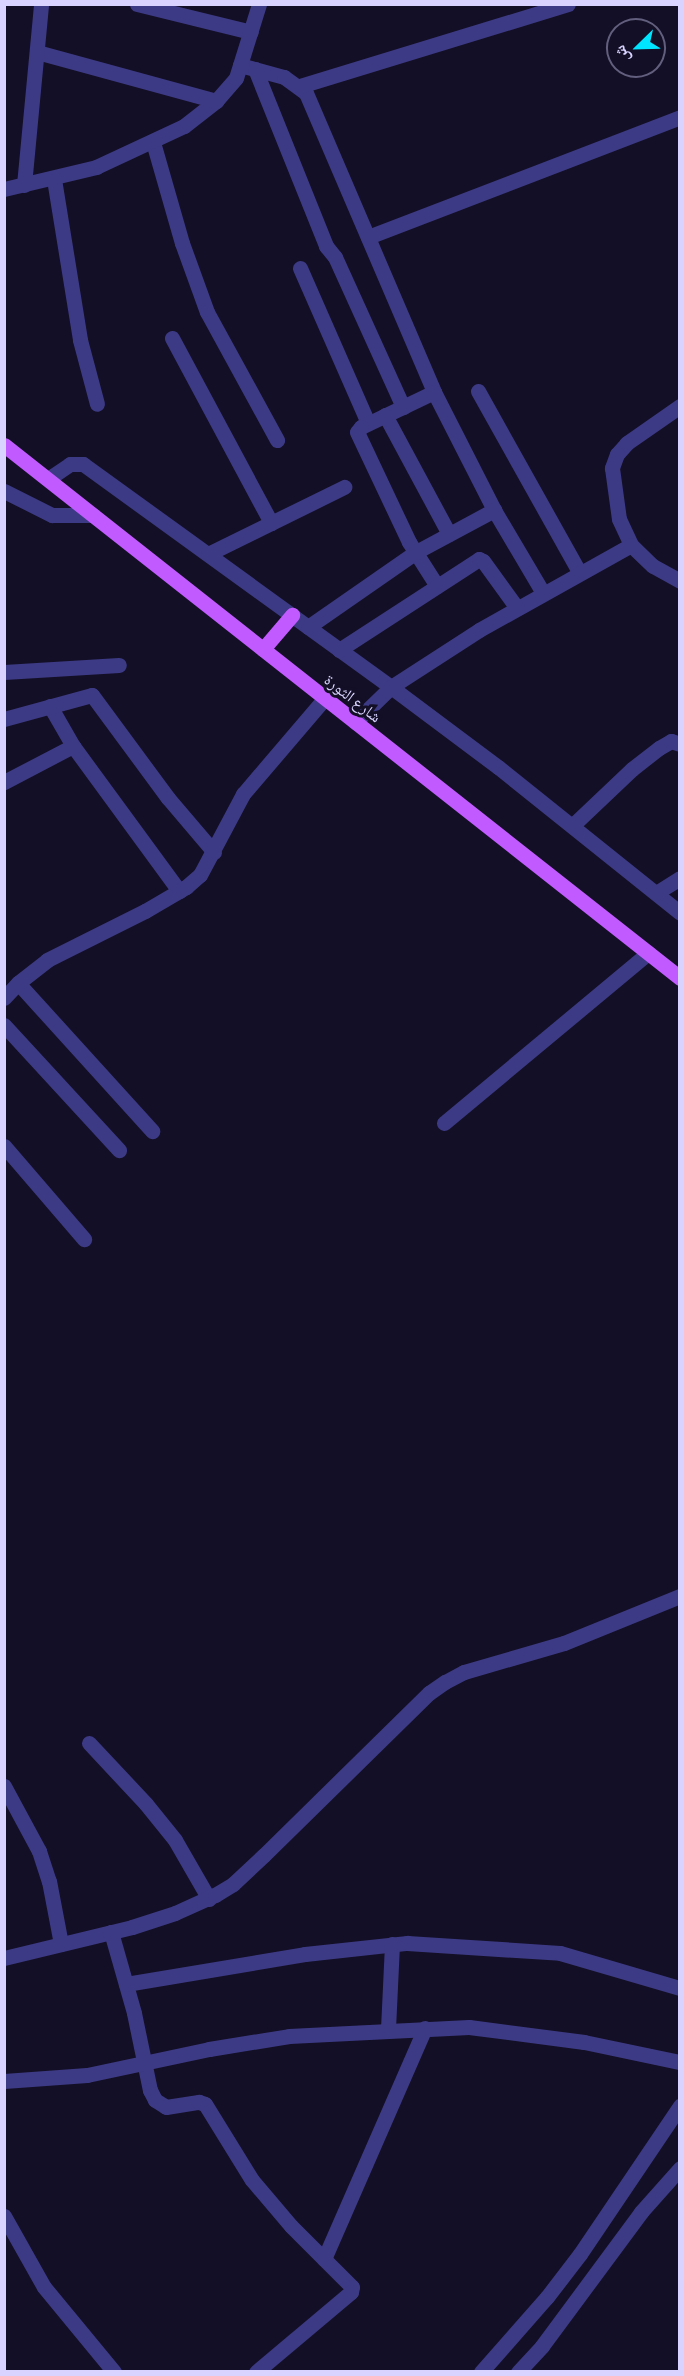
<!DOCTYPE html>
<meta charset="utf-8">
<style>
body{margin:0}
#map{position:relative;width:684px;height:2376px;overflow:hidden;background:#130f26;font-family:Barlow,"Noto Naskh Arabic",sans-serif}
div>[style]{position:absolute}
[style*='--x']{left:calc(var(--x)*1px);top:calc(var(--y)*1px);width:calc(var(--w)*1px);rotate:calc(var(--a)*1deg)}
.street>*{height:15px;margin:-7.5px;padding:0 7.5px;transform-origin:7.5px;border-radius:7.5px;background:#3d3a85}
.primary>*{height:15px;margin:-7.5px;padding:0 7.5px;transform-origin:7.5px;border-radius:7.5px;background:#c25bff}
span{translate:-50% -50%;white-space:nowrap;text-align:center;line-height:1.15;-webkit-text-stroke:6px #130f26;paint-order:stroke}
.street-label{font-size:16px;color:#d9d4ff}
.frame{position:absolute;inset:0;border:6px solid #d9d4ff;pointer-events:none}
.north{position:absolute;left:606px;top:18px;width:60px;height:60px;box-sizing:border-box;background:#130f26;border:2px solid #625e7d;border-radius:50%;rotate:247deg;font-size:16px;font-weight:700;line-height:24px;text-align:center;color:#d9d4ff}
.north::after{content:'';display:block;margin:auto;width:21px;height:27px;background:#00e5ff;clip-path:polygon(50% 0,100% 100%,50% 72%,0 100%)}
</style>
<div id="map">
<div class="street">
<i style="--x:137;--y:4;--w:117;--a:13.8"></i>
<i style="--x:37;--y:52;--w:186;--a:15.3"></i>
<i style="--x:240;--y:65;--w:46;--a:15.3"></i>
<i style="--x:284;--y:77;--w:27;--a:36"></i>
<i style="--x:306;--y:93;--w:325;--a:66.8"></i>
<i style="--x:434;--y:392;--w:132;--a:63"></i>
<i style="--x:494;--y:510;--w:96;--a:59.4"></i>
<i style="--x:255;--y:69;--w:191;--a:68.1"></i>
<i style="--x:326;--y:246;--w:14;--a:51"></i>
<i style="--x:335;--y:257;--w:165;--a:65.6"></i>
<i style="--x:300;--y:86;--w:280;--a:-17"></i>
<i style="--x:153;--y:142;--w:105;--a:74"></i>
<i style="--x:182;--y:243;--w:73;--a:70.1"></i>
<i style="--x:207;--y:312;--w:146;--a:61.3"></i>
<i style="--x:54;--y:179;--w:163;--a:80.8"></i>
<i style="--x:80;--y:340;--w:66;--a:75.1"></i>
<i style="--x:24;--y:185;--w:182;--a:-84.6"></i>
<i style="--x:4;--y:189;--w:95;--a:-13.4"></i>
<i style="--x:96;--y:167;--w:97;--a:-25"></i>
<i style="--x:184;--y:126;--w:41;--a:-38"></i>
<i style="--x:216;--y:101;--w:30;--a:-49"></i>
<i style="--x:236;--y:78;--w:77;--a:-72.7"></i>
<i style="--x:368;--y:237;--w:334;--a:-21"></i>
<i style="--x:300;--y:268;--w:169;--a:66.3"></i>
<i style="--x:172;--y:338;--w:210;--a:61.8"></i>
<i style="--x:478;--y:391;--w:207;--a:60.8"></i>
<i style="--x:434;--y:392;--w:81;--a:154.4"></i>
<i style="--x:361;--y:427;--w:6;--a:129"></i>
<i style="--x:357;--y:432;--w:122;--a:64.7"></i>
<i style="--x:409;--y:542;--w:52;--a:57.5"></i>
<i style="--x:680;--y:406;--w:65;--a:145.1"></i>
<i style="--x:627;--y:443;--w:15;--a:132"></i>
<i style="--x:617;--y:454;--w:15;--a:110"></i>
<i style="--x:612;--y:468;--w:51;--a:82.2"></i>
<i style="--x:619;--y:519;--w:29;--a:65"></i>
<i style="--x:631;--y:545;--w:30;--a:44"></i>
<i style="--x:653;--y:566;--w:31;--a:29"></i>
<i style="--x:385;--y:415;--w:135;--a:61.7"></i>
<i style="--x:48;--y:479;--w:27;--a:-34"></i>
<i style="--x:70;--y:464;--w:13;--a:0"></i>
<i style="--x:83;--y:464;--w:380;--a:35.9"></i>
<i style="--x:391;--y:687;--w:105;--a:-32.9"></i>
<i style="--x:479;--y:630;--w:174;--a:-29.2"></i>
<i style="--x:4;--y:491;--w:54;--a:26.6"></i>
<i style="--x:52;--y:515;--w:41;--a:0"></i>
<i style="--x:208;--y:554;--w:152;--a:-26.2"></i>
<i style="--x:308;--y:627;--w:131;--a:-34.8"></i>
<i style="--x:416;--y:552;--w:89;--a:-28.3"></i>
<i style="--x:339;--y:650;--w:167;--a:-33"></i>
<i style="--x:479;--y:559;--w:4;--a:27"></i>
<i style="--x:483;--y:561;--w:58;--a:54.1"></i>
<i style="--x:4;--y:672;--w:115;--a:-3.5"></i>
<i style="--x:50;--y:706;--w:46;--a:60.1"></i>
<i style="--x:73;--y:746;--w:180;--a:53.8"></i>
<i style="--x:4;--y:719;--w:91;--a:-15.3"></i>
<i style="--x:92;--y:695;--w:128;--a:53.6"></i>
<i style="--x:168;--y:798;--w:71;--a:49.6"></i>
<i style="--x:355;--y:722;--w:50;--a:-44.2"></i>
<i style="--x:391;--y:687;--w:134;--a:36.8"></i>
<i style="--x:498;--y:767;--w:233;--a:38.7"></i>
<i style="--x:4;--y:782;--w:78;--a:-27.6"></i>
<i style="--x:573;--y:825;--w:81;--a:-43.5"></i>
<i style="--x:632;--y:769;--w:34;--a:-38"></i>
<i style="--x:659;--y:748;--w:14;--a:-30"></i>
<i style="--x:671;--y:741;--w:9;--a:18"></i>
<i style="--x:656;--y:893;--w:28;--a:-32"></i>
<i style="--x:18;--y:983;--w:200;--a:47.8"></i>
<i style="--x:4;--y:998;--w:21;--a:-47"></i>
<i style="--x:18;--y:983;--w:37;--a:-38"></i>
<i style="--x:47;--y:960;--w:110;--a:-26.6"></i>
<i style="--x:145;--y:911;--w:48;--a:-30.3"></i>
<i style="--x:186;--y:887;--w:18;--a:-41"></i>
<i style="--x:200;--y:875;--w:92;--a:-62"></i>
<i style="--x:243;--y:794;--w:126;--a:-49.5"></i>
<i style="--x:4;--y:1025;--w:170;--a:47.4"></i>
<i style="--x:444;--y:1123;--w:266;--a:-39.8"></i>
<i style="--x:4;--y:1146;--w:123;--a:49.3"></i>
<i style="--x:89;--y:1743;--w:83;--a:46.9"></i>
<i style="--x:146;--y:1804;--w:46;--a:51.1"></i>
<i style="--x:175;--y:1840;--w:68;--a:60"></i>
<i style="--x:4;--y:1786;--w:74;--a:61.7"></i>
<i style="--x:39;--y:1851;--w:32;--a:72"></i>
<i style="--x:49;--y:1881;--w:64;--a:79.2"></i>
<i style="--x:111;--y:1932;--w:84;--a:74.1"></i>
<i style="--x:134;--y:2013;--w:79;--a:78.3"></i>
<i style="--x:150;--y:2090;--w:11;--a:63"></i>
<i style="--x:155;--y:2100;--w:13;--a:32"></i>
<i style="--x:166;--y:2107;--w:33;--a:-9"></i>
<i style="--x:199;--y:2102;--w:6;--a:18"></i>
<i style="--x:205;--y:2104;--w:89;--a:58.3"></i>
<i style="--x:252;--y:2180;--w:60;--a:49.7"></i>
<i style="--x:291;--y:2226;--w:86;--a:45"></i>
<i style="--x:352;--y:2287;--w:5;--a:101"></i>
<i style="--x:351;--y:2292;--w:124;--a:139.9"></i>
<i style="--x:4;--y:1958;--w:132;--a:-13.6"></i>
<i style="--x:132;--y:1927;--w:45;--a:-18"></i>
<i style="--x:175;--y:1913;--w:44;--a:-24.2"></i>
<i style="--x:215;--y:1895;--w:21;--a:-31"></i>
<i style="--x:233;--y:1884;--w:42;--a:-43.1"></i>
<i style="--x:264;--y:1855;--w:231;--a:-44.5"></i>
<i style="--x:429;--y:1693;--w:19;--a:-35"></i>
<i style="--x:445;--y:1682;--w:21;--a:-28"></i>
<i style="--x:464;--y:1672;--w:104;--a:-16.2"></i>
<i style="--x:564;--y:1643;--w:125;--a:-22.1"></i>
<i style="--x:126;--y:1984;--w:181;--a:-9.5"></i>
<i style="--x:305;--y:1954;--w:103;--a:-6.2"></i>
<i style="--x:407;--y:1943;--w:153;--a:3.7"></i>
<i style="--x:560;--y:1953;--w:125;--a:16.3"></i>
<i style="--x:388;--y:2029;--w:85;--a:-87.3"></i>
<i style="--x:4;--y:2081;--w:83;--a:-4.1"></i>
<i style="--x:87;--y:2075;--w:125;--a:-12"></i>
<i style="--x:209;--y:2049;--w:81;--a:-9.2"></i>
<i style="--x:289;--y:2036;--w:180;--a:-2.9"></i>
<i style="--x:469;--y:2027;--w:116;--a:7.4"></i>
<i style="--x:584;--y:2042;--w:98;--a:11.8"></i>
<i style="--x:4;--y:2216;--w:81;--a:60.6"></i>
<i style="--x:44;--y:2287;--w:110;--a:50.5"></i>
<i style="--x:324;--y:2259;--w:252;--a:-66.4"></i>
<i style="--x:481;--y:2372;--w:100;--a:-48.7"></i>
<i style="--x:547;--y:2297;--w:54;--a:-52.5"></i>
<i style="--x:580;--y:2254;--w:179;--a:-56"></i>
<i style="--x:518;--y:2372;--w:35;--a:-47"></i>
<i style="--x:542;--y:2346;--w:167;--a:-53.5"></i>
<i style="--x:641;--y:2212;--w:59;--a:-48.4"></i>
</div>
<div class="primary">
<i style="--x:4;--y:445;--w:861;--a:38.25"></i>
<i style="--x:263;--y:649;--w:45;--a:-49.5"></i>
</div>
<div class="street-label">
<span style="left:353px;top:698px;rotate:38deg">شارع الثورة</span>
</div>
<div class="frame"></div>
<div class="north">ش</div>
</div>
